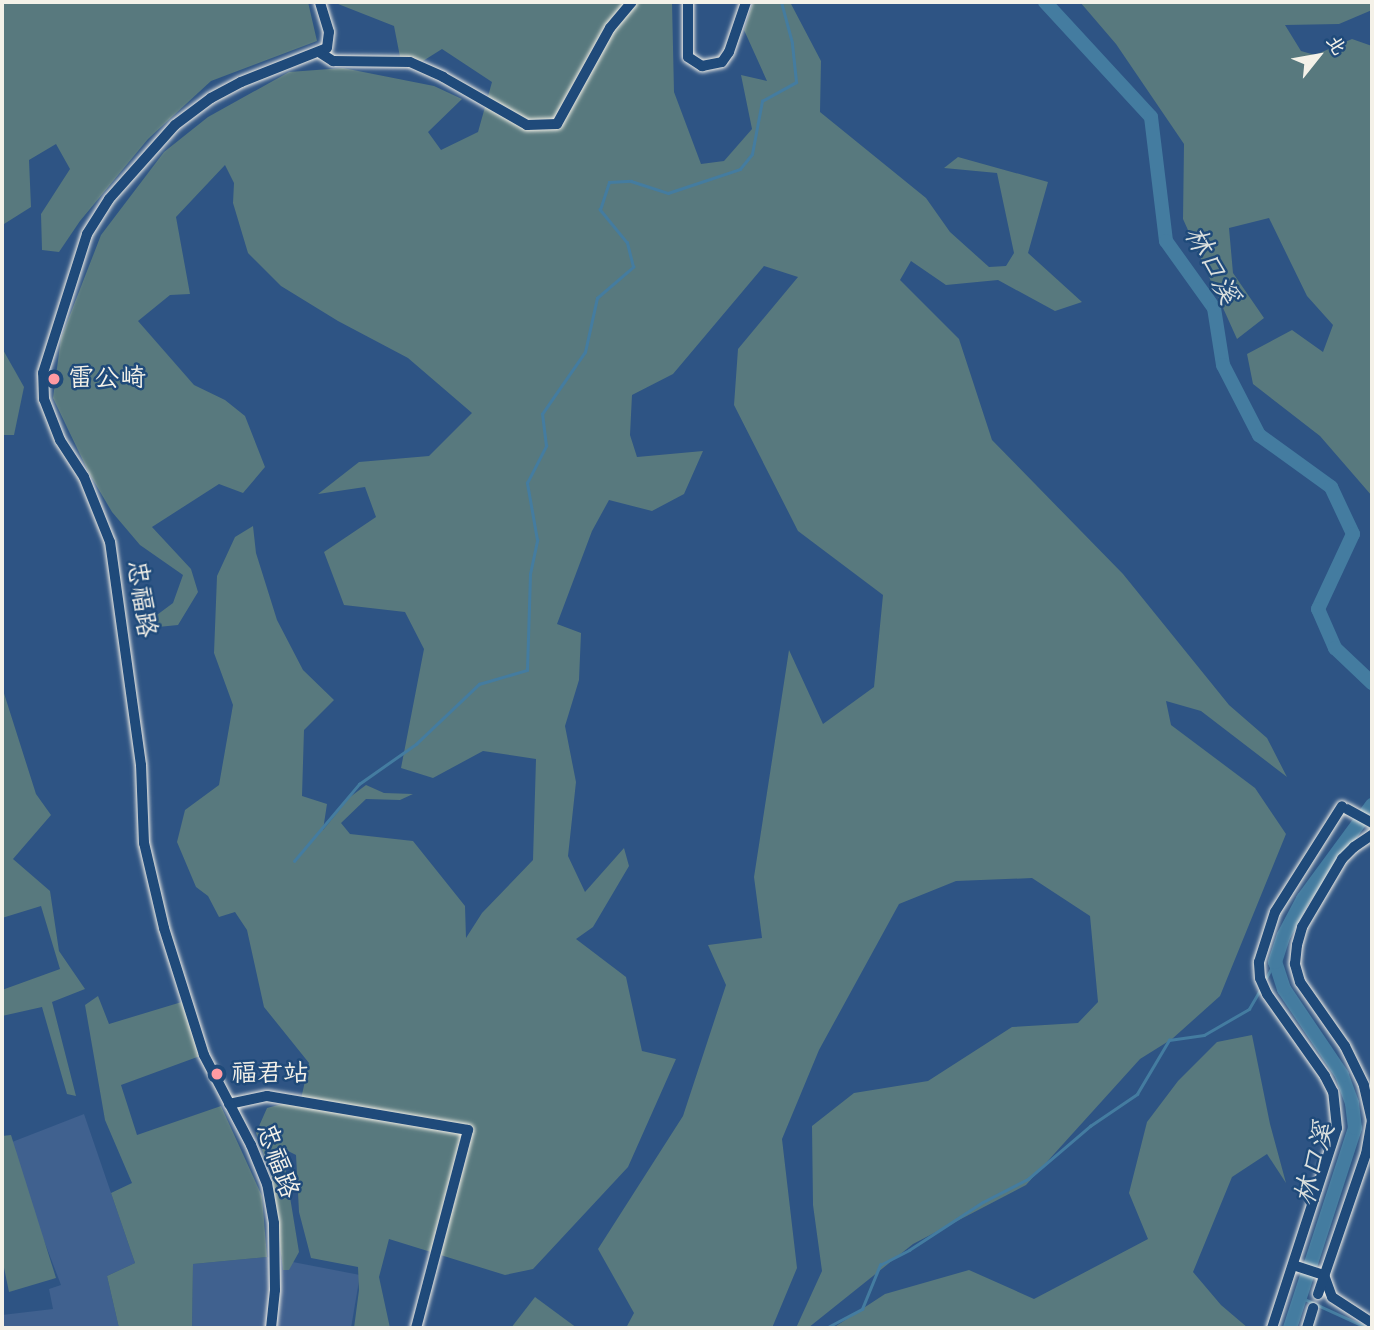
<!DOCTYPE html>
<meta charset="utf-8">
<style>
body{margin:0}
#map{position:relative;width:1374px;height:1330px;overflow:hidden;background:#2e5484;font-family:"Comic Neue","LXGW WenKai TC",sans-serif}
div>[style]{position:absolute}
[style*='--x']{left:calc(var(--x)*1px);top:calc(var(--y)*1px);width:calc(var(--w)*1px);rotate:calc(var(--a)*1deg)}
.built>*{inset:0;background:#40618f}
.green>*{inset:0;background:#58797e}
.stream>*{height:2.5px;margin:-1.25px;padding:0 1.25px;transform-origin:1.25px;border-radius:1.25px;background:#447ca0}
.river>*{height:14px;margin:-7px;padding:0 7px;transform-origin:7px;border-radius:7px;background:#447ca0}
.roads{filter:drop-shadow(0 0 2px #f4f1e8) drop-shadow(0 0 2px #f4f1e8)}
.minor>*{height:10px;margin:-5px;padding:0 5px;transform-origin:5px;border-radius:5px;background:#1f4a7a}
.dots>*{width:19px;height:19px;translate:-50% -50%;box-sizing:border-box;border:4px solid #1f4a7a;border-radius:50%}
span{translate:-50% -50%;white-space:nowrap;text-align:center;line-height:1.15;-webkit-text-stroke:5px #1f4a7a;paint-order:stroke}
.poi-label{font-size:26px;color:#f4f1e8}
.left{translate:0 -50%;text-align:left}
.street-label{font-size:26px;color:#f4f1e8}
.water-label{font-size:28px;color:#dadfdd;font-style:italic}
.frame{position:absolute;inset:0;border:4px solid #f4f1e8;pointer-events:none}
.north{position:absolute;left:1283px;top:21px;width:70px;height:70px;-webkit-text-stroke:5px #1f4a7a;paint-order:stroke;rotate:59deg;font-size:19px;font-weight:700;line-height:28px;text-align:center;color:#f4f1e8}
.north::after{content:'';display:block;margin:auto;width:24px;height:32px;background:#f4f1e8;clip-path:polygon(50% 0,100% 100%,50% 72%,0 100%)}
</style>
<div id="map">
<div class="built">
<i style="clip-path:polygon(84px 1114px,135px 1263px,107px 1276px,119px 1328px,2px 1328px,2px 1315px,53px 1309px,49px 1289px,61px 1285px,7px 1144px)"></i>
<i style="clip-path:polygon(267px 1257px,360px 1275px,351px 1328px,192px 1328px,193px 1264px)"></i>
</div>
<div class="green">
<i style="clip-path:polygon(2px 2px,308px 2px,317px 41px,211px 81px,148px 139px,80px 221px,59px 252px,42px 250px,41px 214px,70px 169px,56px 144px,29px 160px,31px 207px,4px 224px,2px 219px)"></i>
<i style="clip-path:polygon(333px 2px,672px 2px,674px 92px,701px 164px,724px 161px,752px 129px,741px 75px,767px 81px,744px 30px,753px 2px,790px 2px,821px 61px,820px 112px,926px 198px,950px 232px,989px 267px,1006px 266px,1014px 253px,997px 173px,944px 168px,958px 157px,1048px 182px,1028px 253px,1082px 302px,1055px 311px,998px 280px,946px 285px,911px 261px,900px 280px,959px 339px,992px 440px,1123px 574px,1229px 705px,1267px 738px,1287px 777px,1201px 711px,1166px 701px,1171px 725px,1255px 788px,1286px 834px,1220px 996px,1172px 1039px,1140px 1059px,1026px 1185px,913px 1244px,808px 1328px,796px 1328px,822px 1271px,813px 1205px,812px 1126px,854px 1093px,928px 1081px,1012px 1027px,1078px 1023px,1098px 1002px,1090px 916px,1032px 878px,956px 881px,899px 904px,819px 1050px,782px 1139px,797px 1268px,772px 1328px,626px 1328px,634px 1313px,598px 1249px,683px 1116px,726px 985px,708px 945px,762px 938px,754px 877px,789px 650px,823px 724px,874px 687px,883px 595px,798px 531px,734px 405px,738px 349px,798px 277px,764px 266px,673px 374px,632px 395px,630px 435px,637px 457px,703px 451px,684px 494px,652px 511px,609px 500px,592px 531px,557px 624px,581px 633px,579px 680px,565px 726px,576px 782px,568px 856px,585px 892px,624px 848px,629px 866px,593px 927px,576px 939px,626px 977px,642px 1051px,676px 1059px,628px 1167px,533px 1269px,505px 1275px,389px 1239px,379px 1277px,390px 1328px,354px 1328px,359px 1290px,358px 1267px,311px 1258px,299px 1212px,296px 1155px,282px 1148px,299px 1252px,289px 1270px,283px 1270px,271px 1174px,256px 1133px,267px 1108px,301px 1099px,309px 1063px,264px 1007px,247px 930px,235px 912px,219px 917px,208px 896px,196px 887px,177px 842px,185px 810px,219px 785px,233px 705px,214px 653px,217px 576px,235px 537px,253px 526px,256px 553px,277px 620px,303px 670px,334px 700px,304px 730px,302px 796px,327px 804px,323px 830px,350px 797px,366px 785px,384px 793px,413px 794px,400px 800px,366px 799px,341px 823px,350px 834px,413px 841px,465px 906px,466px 938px,482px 913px,533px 860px,536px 759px,483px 751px,433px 778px,401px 768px,424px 649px,405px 612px,344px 605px,324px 552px,376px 517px,365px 487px,318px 494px,359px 462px,429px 456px,472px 413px,408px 358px,338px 321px,281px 286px,248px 253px,233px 203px,234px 183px,225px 165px,176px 217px,190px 294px,170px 295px,138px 321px,194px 385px,225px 400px,245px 416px,265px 467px,243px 493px,219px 484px,152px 527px,191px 569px,198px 592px,178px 625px,138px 629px,173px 603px,183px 575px,140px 545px,112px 512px,89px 473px,53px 398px,61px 338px,101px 235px,164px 152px,208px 117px,289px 72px,343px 68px,434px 86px,462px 99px,428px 132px,441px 150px,478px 132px,492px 82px,442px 49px,415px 66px,401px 62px,394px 26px)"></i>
<i style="clip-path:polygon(1080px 2px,1372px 2px,1372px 10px,1339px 24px,1285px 25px,1301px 51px,1315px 55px,1352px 39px,1372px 46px,1372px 496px,1320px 436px,1253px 384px,1247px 354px,1292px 330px,1323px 352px,1333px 325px,1307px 296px,1269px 218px,1229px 228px,1233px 273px,1264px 318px,1237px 339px,1183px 219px,1184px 144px,1116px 44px)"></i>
<i style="clip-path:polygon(2px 348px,24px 387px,14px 435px,2px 435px)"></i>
<i style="clip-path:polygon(2px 687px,36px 794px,51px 815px,13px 859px,50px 891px,59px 951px,85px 989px,52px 1002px,76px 1096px,67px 1094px,42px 1007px,2px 1016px,2px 990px,60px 969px,41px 906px,2px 918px)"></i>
<i style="clip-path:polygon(98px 996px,109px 1024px,185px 1001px,200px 1056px,121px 1085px,137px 1135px,221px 1106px,262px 1196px,267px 1257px,193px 1264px,192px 1328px,119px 1328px,107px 1276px,135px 1263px,111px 1193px,132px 1183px,105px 1120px,85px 1005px)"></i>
<i style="clip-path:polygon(1252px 1035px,1270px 1124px,1286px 1183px,1267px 1154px,1232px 1177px,1193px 1272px,1221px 1305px,1248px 1328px,833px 1328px,885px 1294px,969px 1270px,1034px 1299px,1148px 1239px,1129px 1193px,1147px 1122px,1178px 1081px,1217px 1042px)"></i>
<i style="clip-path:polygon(11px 1135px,56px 1278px,9px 1292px,2px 1258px,2px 1136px)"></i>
<i style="clip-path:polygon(535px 1297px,577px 1328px,511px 1328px)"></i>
</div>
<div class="stream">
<i style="--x:294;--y:861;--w:101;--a:-49.8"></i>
<i style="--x:359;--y:784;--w:70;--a:-35.1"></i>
<i style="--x:416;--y:744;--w:87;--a:-43.6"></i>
<i style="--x:479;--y:684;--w:50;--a:-16.3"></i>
<i style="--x:527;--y:670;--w:96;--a:-88.2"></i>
<i style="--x:530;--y:574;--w:35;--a:-78"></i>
<i style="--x:537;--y:540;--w:58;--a:-100"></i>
<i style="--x:527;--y:483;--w:42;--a:-62.8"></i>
<i style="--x:546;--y:446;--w:32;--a:-97"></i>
<i style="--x:542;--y:414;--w:75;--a:-55.3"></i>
<i style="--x:585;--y:352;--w:55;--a:-77.5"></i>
<i style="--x:597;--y:298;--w:48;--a:-40.7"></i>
<i style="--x:633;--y:267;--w:25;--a:-104"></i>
<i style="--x:627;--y:243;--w:43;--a:-129.3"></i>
<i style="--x:600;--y:210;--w:29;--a:-72"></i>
<i style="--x:609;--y:182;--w:22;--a:-3"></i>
<i style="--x:631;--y:181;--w:39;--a:18"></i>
<i style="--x:668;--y:193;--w:76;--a:-18.4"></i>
<i style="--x:740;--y:169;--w:19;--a:-51"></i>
<i style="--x:752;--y:154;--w:54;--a:-79.3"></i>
<i style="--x:762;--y:101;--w:39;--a:-29"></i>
<i style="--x:796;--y:82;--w:39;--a:-96"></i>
<i style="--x:792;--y:43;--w:42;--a:-105"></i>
<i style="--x:1266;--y:978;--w:18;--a:-61"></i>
<i style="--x:1300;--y:1297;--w:75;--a:24.5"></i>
<i style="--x:826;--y:1328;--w:41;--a:-27.8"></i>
<i style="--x:862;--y:1309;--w:48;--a:-67.8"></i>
<i style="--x:880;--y:1265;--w:33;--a:-27"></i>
<i style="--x:909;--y:1250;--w:88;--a:-33"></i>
<i style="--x:983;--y:1202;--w:51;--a:-27.1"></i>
<i style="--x:1028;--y:1179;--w:82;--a:-40.5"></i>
<i style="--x:1090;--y:1126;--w:57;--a:-34.2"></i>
<i style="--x:1137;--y:1094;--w:63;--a:-59.3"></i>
<i style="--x:1169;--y:1040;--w:35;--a:-8"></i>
<i style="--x:1204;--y:1035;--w:52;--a:-30"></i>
<i style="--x:1249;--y:1009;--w:22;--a:-60"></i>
</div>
<div class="river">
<i style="--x:1045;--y:2;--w:156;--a:47.3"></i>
<i style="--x:1151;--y:117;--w:125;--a:83.1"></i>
<i style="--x:1166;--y:241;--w:82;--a:54.4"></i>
<i style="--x:1214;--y:308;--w:58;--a:81"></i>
<i style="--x:1223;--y:365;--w:79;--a:62.8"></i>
<i style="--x:1259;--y:435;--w:89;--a:35.8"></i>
<i style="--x:1331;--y:487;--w:52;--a:64.9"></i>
<i style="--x:1353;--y:534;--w:83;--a:115"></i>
<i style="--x:1318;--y:609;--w:43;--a:66.4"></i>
<i style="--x:1335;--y:648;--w:51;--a:43.4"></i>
<i style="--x:1290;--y:1328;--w:210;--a:-72"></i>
<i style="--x:1355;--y:1128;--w:25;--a:-97"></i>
<i style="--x:1352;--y:1103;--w:30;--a:-110"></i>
<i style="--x:1342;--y:1075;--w:104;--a:-124"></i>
<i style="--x:1284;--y:989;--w:28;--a:-108"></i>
<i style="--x:1275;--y:962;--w:28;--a:-72"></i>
<i style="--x:1284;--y:935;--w:41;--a:-62.2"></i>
<i style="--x:1303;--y:899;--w:117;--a:-53.7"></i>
</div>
<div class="roads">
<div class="minor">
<i style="--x:688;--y:2;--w:55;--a:90"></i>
<i style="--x:688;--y:57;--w:17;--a:33"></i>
<i style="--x:702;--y:66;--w:20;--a:-11"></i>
<i style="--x:722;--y:62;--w:12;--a:-55"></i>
<i style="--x:729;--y:52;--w:53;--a:-71.2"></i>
<i style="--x:319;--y:52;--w:17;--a:33"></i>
<i style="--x:333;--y:61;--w:77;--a:0.7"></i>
<i style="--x:410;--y:62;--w:36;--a:24"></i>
<i style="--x:443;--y:77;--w:97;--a:29.7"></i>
<i style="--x:527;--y:125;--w:30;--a:-2"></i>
<i style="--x:557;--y:124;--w:110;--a:-61.1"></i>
<i style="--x:610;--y:28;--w:34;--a:-50"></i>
<i style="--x:1347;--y:809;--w:29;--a:29"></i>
<i style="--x:229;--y:1104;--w:39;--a:-12"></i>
<i style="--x:267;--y:1096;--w:204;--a:9.6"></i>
<i style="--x:468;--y:1130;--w:205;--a:104.7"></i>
<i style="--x:1293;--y:1265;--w:33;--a:18"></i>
<i style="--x:1324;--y:1275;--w:23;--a:70"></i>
<i style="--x:1332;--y:1297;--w:48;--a:33"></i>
<i style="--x:1318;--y:1294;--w:148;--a:-71.1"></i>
<i style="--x:1366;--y:1154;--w:34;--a:-80"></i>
<i style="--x:1372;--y:1121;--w:37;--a:-103"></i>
<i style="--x:1364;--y:1085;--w:43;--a:-116"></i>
<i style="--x:1345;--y:1046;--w:78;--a:-125.1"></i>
<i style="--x:1300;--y:982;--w:19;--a:-106"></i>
<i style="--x:1295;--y:964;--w:19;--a:-84"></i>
<i style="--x:1297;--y:945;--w:19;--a:-74"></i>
<i style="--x:1302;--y:927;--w:79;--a:-59.5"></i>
<i style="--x:1342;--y:859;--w:17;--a:-45"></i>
<i style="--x:1354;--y:847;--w:22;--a:-34"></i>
<i style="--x:271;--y:1328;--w:38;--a:-84"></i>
<i style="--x:275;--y:1290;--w:67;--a:-90.9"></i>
<i style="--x:274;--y:1223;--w:40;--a:-100"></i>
<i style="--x:267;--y:1184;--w:42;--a:-112.3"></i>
<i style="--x:251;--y:1145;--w:102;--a:-117.6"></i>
<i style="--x:204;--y:1055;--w:133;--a:-107.5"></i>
<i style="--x:164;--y:928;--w:87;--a:-103.2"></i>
<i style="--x:144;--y:843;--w:78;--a:-92.2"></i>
<i style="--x:141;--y:765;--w:225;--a:-97.9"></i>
<i style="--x:110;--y:542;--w:70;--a:-111.8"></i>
<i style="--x:84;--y:477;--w:44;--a:-123"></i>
<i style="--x:60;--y:440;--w:44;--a:-111.3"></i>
<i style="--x:44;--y:399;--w:26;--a:-92"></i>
<i style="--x:43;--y:373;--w:146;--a:-72.4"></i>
<i style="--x:87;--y:234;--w:41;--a:-57.8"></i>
<i style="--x:109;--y:199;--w:99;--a:-48.3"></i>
<i style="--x:175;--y:125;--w:45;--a:-36.9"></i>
<i style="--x:211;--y:98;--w:34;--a:-28"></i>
<i style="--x:241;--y:82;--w:92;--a:-21.6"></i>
<i style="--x:327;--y:48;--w:16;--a:-83"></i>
<i style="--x:329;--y:32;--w:31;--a:-107"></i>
<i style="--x:1272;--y:1328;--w:210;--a:-72"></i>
<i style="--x:1337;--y:1128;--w:36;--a:-96"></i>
<i style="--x:1333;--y:1092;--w:18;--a:-117"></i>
<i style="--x:1325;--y:1076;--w:100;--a:-125.3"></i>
<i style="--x:1267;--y:994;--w:17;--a:-114"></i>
<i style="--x:1260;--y:978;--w:16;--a:-94"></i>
<i style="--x:1259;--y:962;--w:52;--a:-72.3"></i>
<i style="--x:1275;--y:912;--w:125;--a:-57.7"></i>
<i style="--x:1307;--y:1328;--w:21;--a:-73"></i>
</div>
</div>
<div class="dots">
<i style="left:54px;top:379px;background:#ff9aa2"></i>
<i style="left:217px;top:1074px;background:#ff9aa2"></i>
</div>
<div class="poi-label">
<span class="left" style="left:68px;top:379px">雷公崎</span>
<span class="left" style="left:231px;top:1074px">福君站</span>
</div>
<div class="street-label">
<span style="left:141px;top:599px;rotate:82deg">忠福路</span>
<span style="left:277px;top:1161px;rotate:70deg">忠福路</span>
</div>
<div class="water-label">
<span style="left:1212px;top:265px;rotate:62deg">林口溪</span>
<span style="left:1314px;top:1164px;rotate:-75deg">林口溪</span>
</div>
<div class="frame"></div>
<div class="north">北</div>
</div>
